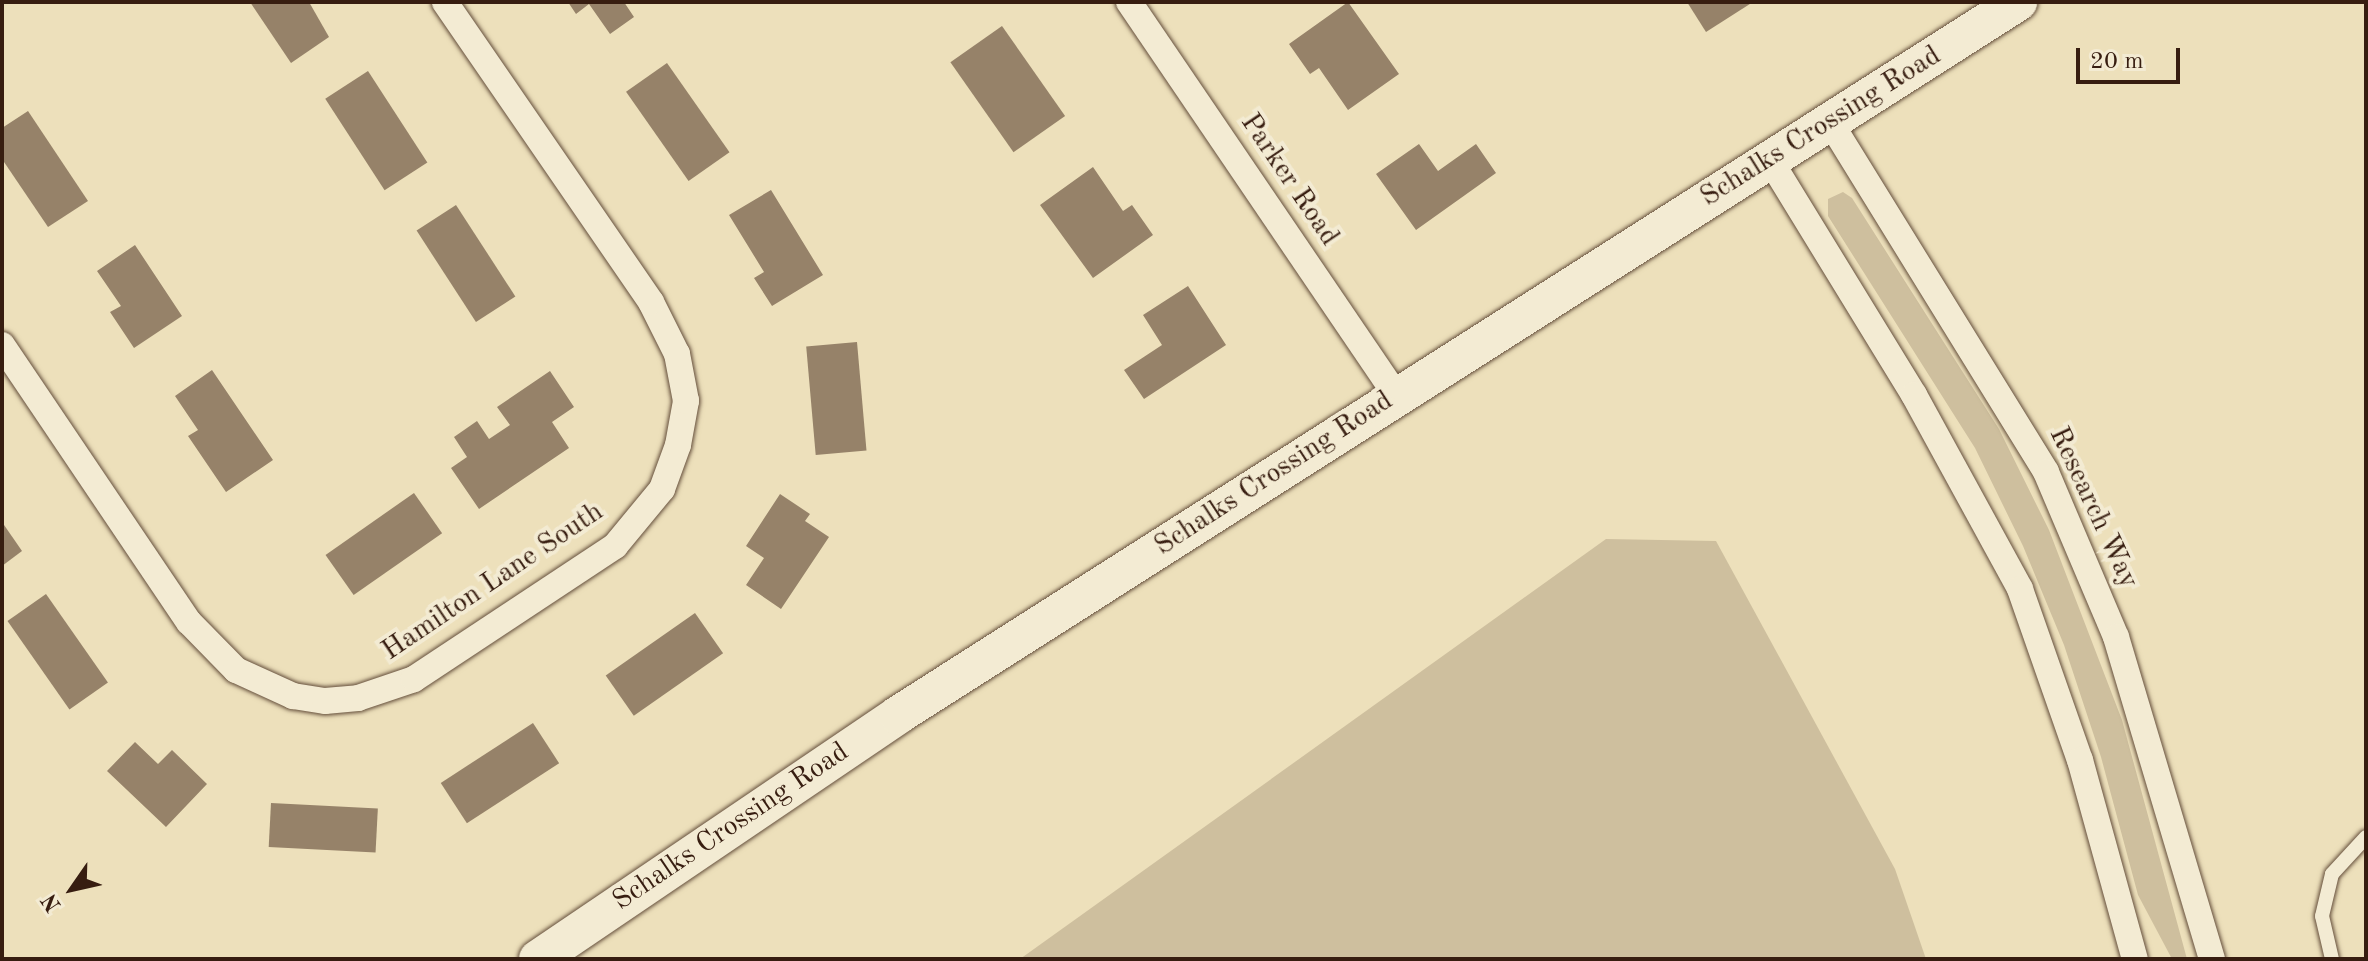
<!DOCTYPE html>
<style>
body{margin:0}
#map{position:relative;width:2368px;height:961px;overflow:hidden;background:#ede0bb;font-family:"Old Standard TT",serif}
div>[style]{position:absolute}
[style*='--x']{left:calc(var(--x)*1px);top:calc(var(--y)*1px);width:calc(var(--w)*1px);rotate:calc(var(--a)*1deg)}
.green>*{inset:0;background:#cebf9e}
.building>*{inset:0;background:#968269;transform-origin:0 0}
.roads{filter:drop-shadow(0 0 2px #644e3b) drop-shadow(0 0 2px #644e3b)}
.lane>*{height:14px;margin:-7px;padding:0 7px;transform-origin:7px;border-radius:7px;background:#f3ebd3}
.street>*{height:26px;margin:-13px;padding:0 13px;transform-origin:13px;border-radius:13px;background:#f3ebd3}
.secondary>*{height:38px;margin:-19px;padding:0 19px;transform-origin:19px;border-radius:19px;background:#f3ebd3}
span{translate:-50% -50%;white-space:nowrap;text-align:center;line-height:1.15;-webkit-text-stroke:8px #f3ebd3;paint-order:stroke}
.street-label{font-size:28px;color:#371d10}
.frame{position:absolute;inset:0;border:4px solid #371d10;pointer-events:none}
.north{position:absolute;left:32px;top:849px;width:80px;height:80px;-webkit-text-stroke:6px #f3ebd3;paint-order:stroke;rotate:236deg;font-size:22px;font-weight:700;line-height:32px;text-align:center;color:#371d10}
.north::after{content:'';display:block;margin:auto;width:28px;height:36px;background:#371d10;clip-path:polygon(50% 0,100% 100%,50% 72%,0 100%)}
.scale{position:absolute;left:2076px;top:48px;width:104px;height:36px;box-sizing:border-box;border:4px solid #371d10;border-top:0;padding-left:10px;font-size:24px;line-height:28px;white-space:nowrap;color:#371d10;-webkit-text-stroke:6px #f3ebd3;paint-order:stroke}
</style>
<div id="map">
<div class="green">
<i style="clip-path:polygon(1843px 192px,1852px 198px,1999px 429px,2049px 530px,2122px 720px,2187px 959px,2172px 959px,2138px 895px,2101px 757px,2064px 645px,2023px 546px,1975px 448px,1828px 216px,1828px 199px)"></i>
<i style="clip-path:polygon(1606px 539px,1716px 541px,1895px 869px,1926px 959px,1020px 959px)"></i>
</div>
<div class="building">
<i style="clip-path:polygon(250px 2px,309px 2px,329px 37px,291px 63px)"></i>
<i style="clip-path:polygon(568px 2px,624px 2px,634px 17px,610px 34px,589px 4px,576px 14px)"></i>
<i style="clip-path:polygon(1348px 2px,1399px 74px,1348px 110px,1319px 68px,1310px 74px,1289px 44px)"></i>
<i style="clip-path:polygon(1687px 2px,1753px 2px,1706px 32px)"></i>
<i style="left:1002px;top:26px;width:110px;height:63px;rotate:55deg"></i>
<i style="left:667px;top:63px;width:109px;height:50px;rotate:55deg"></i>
<i style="left:368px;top:71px;width:109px;height:51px;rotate:57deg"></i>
<i style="clip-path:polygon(28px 111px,88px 201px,48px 227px,2px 159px,2px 128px)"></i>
<i style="clip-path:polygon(1419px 144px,1438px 171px,1476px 144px,1496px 173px,1416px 230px,1376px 174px)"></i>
<i style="clip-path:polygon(1093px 167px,1123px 211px,1132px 205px,1153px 235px,1093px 278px,1040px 205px)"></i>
<i style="clip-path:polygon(771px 190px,823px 275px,772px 306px,754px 278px,764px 272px,729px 215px)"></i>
<i style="left:456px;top:205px;width:109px;height:47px;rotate:57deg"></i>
<i style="clip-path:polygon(135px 245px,182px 316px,134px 348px,110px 312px,121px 306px,97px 271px)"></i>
<i style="clip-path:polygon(1188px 286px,1226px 345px,1144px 399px,1124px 370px,1162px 345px,1143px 315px)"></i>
<i style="left:857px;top:342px;width:109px;height:51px;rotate:85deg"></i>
<i style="clip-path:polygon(212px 370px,273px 460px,226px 492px,188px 436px,198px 430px,175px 396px)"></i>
<i style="clip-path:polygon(550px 371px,574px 407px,552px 422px,569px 448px,479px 509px,451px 468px,467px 457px,454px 437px,477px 421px,489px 439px,510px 425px,497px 407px)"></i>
<i style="left:414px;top:493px;width:49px;height:108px;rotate:55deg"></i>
<i style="clip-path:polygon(780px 494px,810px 514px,805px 521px,829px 537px,781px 609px,746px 585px,764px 558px,746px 546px)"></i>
<i style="clip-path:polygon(2px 522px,22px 551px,2px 566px)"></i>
<i style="left:46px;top:594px;width:108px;height:47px;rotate:55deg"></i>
<i style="left:695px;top:613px;width:49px;height:109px;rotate:55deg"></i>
<i style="left:533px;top:723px;width:48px;height:110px;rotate:57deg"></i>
<i style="clip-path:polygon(135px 742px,158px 764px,172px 750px,207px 784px,166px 827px,107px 771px)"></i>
<i style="left:271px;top:803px;width:107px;height:44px;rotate:3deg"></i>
</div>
<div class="roads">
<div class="lane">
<i style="--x:2332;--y:959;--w:44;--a:-103.1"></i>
<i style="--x:2322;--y:916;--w:43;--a:-76.6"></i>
<i style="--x:2332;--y:874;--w:50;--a:-47.4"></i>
</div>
<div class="street">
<i style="--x:1129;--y:2;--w:475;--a:55.8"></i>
<i style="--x:1830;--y:122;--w:411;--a:58.3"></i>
<i style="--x:2046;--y:472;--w:179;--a:67"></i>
<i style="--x:2116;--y:637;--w:336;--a:73.4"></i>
<i style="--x:1770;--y:160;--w:276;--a:58.5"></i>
<i style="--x:1914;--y:395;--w:221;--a:61.3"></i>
<i style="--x:2020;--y:589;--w:181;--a:70.7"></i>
<i style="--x:2080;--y:760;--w:206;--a:74.6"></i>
<i style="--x:2;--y:345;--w:334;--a:56"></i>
<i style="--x:189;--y:622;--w:67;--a:45.6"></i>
<i style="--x:236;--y:670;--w:63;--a:24.5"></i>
<i style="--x:293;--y:696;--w:32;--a:9"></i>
<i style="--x:325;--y:701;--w:33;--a:-5"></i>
<i style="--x:358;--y:698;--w:59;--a:-18.7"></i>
<i style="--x:414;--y:679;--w:241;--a:-33.5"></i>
<i style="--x:615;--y:546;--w:74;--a:-50.5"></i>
<i style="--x:662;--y:489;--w:47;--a:-70"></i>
<i style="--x:678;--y:445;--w:45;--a:-79.7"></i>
<i style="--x:686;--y:401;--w:48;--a:-100.8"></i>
<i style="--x:677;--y:354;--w:58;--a:-116.6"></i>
<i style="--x:651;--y:302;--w:364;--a:-124.5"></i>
</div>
<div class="secondary">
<i style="--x:538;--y:959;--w:435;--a:-34.1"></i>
<i style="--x:898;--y:715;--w:1328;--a:-32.48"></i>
</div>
</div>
<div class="street-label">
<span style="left:1821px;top:127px;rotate:-32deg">Schalks Crossing Road</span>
<span style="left:1289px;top:180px;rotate:56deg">Parker Road</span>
<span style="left:1274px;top:474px;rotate:-33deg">Schalks Crossing Road</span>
<span style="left:2093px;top:508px;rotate:65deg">Research Way</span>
<span style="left:493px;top:582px;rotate:-34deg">Hamilton Lane South</span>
<span style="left:731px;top:827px;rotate:-34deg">Schalks Crossing Road</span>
</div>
<div class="frame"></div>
<div class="north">N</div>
<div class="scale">20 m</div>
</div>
